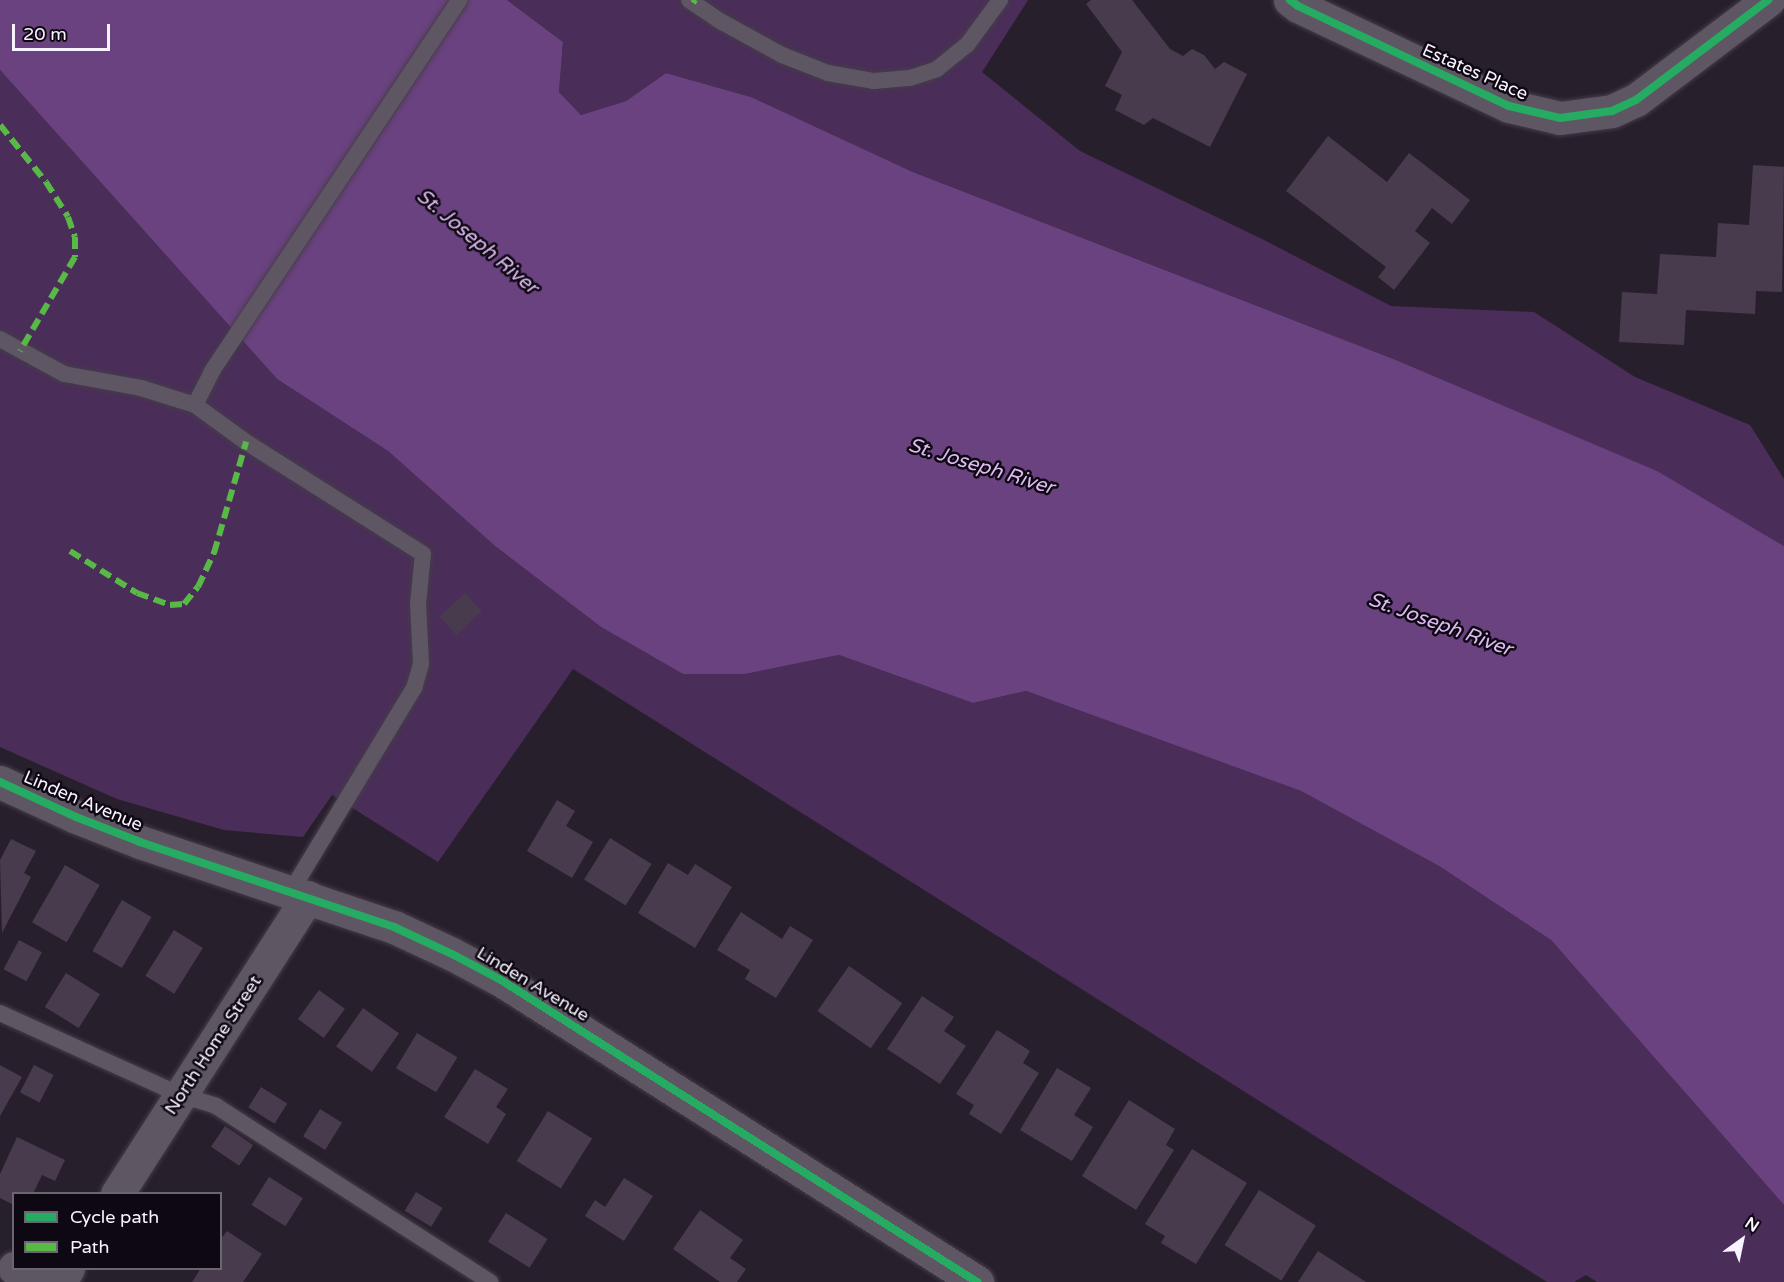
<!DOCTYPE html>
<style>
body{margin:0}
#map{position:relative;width:1784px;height:1282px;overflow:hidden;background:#281f2c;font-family:"Varela Round",sans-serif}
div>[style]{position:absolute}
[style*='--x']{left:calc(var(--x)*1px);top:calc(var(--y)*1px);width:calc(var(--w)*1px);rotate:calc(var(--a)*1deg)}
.green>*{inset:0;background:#4a2e59}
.water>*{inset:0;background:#6a427f}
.building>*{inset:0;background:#473b4d;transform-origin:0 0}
.roads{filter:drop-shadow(0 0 2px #443d49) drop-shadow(0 0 2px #443d49)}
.lane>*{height:16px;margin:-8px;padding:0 8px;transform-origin:8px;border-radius:8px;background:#5f5664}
.street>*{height:33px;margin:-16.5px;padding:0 16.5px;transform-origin:16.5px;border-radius:16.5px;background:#5f5664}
.quiet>*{height:6px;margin-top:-3px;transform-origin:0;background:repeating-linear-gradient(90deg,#58b947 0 12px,transparent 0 18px)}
.cycleway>*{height:8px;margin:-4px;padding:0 4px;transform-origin:4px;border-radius:4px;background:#26ab63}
span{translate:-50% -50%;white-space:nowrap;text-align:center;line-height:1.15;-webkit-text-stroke:5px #0e0812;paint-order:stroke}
.street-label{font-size:18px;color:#f9f2ff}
.water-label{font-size:20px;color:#ddbaf3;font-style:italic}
.legend{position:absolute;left:12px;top:1192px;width:210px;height:78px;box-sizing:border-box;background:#0e0812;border:2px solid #6c6671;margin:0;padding:8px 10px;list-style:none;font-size:18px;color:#f9f2ff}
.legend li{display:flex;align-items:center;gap:12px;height:30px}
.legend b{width:30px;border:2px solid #6c6671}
.north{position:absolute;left:1712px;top:1210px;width:60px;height:60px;-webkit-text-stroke:4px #0e0812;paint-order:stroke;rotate:33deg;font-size:16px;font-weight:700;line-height:24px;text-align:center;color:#f9f2ff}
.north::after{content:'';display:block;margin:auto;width:21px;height:27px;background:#f9f2ff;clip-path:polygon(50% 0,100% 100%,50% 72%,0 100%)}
.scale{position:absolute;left:12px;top:24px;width:98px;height:27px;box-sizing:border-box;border:3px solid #f9f2ff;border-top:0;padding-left:8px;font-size:18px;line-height:21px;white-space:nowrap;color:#f9f2ff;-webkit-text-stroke:4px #0e0812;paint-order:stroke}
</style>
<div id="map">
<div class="green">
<i style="clip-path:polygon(507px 0,1028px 0,982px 72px,1080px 151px,1264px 240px,1391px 306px,1534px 312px,1635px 377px,1750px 425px,1784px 479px,1784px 546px,1656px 471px,1396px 360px,913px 172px,751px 97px,666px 73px,626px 101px,581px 115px,559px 92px,563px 42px)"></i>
<i style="clip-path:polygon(0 70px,277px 379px,388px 451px,495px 546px,601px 627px,683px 674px,745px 674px,839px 655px,973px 703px,1026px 691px,1301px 791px,1439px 866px,1551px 940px,1784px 1205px,1784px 1282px,1597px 1282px,1586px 1275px,1574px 1282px,1547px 1282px,573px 669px,438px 862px,332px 795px,303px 837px,224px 830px,117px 799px,0 747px)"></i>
</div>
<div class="water">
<i style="clip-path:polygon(0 0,507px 0,563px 42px,559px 92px,581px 115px,626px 101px,666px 73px,751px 97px,913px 172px,1396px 360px,1657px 471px,1784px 546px,1784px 1205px,1551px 940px,1439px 866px,1301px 791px,1026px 691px,973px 703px,839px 655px,745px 674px,683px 674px,601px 627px,495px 546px,388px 451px,277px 379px,0 70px)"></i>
</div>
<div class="building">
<i style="clip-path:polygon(1091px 0,1132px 0,1170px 49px,1183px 56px,1192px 49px,1204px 55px,1215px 69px,1224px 62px,1247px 74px,1210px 147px,1153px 118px,1144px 125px,1115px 110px,1122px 95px,1105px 86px,1122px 52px,1086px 4px)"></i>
<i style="clip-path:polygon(1328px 136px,1387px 182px,1409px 153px,1470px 200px,1452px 224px,1432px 208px,1415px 231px,1430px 243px,1394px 290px,1378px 277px,1386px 267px,1286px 191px)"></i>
<i style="clip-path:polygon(1753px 165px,1784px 167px,1782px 292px,1756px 291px,1755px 314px,1686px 310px,1684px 345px,1619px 342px,1622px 292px,1657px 294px,1660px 254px,1716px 257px,1718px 223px,1749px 225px)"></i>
<i style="left:465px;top:593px;width:25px;height:35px;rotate:47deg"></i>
<i style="clip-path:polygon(557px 800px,575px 811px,566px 826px,593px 842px,572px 878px,527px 851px)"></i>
<i style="left:610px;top:838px;width:49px;height:49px;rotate:32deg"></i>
<i style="clip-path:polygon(11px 839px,36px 851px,24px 873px,31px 877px,2px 933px,0 860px)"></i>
<i style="clip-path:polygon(668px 863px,688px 875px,695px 864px,732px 887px,695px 948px,638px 913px)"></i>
<i style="left:65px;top:865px;width:40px;height:66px;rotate:30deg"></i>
<i style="left:122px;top:900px;width:34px;height:59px;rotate:30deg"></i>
<i style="clip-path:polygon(741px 912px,782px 939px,790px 926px,813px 940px,776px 998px,745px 979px,750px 970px,717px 950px)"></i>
<i style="left:174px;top:930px;width:34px;height:54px;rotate:32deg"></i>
<i style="left:19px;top:940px;width:26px;height:33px;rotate:28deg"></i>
<i style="left:849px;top:966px;width:65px;height:55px;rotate:35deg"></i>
<i style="left:66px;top:973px;width:40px;height:40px;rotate:32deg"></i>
<i style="left:319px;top:990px;width:32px;height:36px;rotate:36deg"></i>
<i style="clip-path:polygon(922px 996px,954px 1017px,944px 1031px,966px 1046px,940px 1084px,887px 1049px)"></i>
<i style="left:363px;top:1008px;width:44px;height:47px;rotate:35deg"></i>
<i style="clip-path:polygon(997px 1030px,1030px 1051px,1023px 1063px,1039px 1073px,1001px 1134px,969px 1114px,974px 1105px,956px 1094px)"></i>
<i style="left:417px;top:1033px;width:47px;height:41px;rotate:31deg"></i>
<i style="clip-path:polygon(0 1065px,22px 1077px,0 1116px)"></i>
<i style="left:34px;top:1065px;width:22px;height:31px;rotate:27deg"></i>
<i style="clip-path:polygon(1057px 1068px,1091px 1088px,1074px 1115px,1093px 1127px,1072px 1161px,1020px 1130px)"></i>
<i style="clip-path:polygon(475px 1069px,508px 1089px,496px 1107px,506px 1114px,488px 1144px,444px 1117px)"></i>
<i style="left:261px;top:1087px;width:31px;height:24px;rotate:32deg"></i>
<i style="clip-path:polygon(1129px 1100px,1175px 1129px,1166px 1145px,1174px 1150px,1136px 1210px,1082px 1176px)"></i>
<i style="left:320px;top:1109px;width:26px;height:32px;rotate:32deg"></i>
<i style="left:548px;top:1111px;width:52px;height:59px;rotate:32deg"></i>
<i style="left:225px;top:1126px;width:34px;height:25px;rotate:34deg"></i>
<i style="clip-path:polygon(17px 1137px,65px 1160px,55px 1181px,42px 1175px,33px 1194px,14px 1194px,14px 1205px,0 1198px,0 1174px)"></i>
<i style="clip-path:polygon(1192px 1149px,1247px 1183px,1196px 1264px,1161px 1243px,1165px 1236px,1145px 1224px)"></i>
<i style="left:269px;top:1177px;width:40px;height:33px;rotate:32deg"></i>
<i style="clip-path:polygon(624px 1178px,653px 1196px,624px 1241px,585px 1216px,595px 1200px,605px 1207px)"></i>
<i style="left:1259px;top:1190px;width:67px;height:65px;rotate:32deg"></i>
<i style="left:416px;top:1192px;width:31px;height:22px;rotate:31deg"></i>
<i style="clip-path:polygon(700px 1210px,743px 1240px,730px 1258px,746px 1269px,737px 1282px,720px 1282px,673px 1249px)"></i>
<i style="left:506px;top:1213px;width:49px;height:34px;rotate:32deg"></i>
<i style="clip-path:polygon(227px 1231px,262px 1254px,243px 1282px,192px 1282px,201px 1268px,220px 1268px,220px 1240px)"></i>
<i style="clip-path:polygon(1318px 1251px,1366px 1282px,1298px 1282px)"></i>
</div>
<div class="roads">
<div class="lane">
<i style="--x:689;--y:0;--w:40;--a:34"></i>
<i style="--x:722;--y:22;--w:68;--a:28.8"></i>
<i style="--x:782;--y:55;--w:49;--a:21.4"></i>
<i style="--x:828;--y:73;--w:47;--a:9.9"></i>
<i style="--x:874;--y:81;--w:36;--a:-5"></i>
<i style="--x:910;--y:78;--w:28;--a:-18"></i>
<i style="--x:937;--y:69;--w:38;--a:-39"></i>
<i style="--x:967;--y:45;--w:56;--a:-53.7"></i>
<i style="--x:0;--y:339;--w:73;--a:28.7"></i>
<i style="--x:64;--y:374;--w:78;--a:10.3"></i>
<i style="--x:141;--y:388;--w:57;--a:17.5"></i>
<i style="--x:195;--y:405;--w:63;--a:36"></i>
<i style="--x:246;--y:442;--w:209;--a:32.3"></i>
<i style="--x:423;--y:554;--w:50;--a:95.7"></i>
<i style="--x:418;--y:604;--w:60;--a:87.1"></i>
<i style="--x:421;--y:664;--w:25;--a:106"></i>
<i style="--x:414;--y:688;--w:237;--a:121.2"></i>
<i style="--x:195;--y:405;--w:38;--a:-63"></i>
<i style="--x:212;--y:371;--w:446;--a:-56.3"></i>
<i style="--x:0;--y:1013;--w:199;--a:24.4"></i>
<i style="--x:181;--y:1095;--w:37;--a:17"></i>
<i style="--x:216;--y:1106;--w:326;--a:32.7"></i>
</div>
<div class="street">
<i style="--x:1290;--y:0;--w:10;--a:37"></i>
<i style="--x:1298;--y:6;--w:233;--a:25.4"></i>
<i style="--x:1509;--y:106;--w:52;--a:13.2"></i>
<i style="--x:1560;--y:118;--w:52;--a:-7.7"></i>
<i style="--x:1612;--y:111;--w:26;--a:-25"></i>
<i style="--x:1636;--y:100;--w:166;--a:-37.1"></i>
<i style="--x:0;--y:782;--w:84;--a:24.7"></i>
<i style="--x:76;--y:817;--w:69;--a:21.3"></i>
<i style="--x:140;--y:842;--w:268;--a:18.5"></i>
<i style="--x:394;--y:927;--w:64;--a:25"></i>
<i style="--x:452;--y:954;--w:55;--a:28"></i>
<i style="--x:501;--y:980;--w:564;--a:32.39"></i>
<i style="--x:117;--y:1194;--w:353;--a:-57.3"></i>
<i style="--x:14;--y:1268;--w:31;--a:27"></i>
<i style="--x:60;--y:1282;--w:16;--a:-60"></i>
</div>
</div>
<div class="quiet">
<i style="--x:693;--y:3;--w:4;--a:-56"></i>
<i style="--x:0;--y:125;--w:73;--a:51.1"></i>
<i style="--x:46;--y:182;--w:41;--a:57.8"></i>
<i style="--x:68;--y:217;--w:21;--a:71"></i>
<i style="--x:75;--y:237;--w:20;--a:90"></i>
<i style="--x:75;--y:257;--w:109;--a:120.3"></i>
<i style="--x:70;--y:551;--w:79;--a:32.1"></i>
<i style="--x:137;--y:593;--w:35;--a:20"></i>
<i style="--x:170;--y:605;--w:14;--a:-4"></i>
<i style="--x:184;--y:604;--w:22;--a:-51"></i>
<i style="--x:198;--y:587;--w:38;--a:-65"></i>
<i style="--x:214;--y:553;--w:116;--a:-73.9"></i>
</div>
<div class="cycleway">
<i style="--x:1290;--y:0;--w:10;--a:37"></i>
<i style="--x:1298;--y:6;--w:233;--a:25.4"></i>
<i style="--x:1509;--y:106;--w:52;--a:13.2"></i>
<i style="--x:1560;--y:118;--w:52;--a:-7.7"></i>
<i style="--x:1612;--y:111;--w:26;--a:-25"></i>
<i style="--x:1636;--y:100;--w:166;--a:-37.1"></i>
<i style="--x:0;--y:782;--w:84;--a:24.7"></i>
<i style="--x:76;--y:817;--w:69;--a:21.3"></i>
<i style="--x:140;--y:842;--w:268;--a:18.5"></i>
<i style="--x:394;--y:927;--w:64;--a:25"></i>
<i style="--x:452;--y:954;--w:55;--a:28"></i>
<i style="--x:501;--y:980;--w:564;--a:32.39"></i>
</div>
<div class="street-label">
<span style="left:1475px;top:72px;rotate:24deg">Estates Place</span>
<span style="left:83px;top:801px;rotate:23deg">Linden Avenue</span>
<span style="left:533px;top:984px;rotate:31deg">Linden Avenue</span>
<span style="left:213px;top:1045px;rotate:-57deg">North Home Street</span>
</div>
<div class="water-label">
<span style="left:477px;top:242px;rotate:40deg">St. Joseph River</span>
<span style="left:981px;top:467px;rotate:17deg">St. Joseph River</span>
<span style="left:1440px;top:625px;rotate:20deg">St. Joseph River</span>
</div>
<ul class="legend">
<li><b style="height:8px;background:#26ab63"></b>Cycle path</li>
<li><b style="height:8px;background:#58b947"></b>Path</li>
</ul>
<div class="north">N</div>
<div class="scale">20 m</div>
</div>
